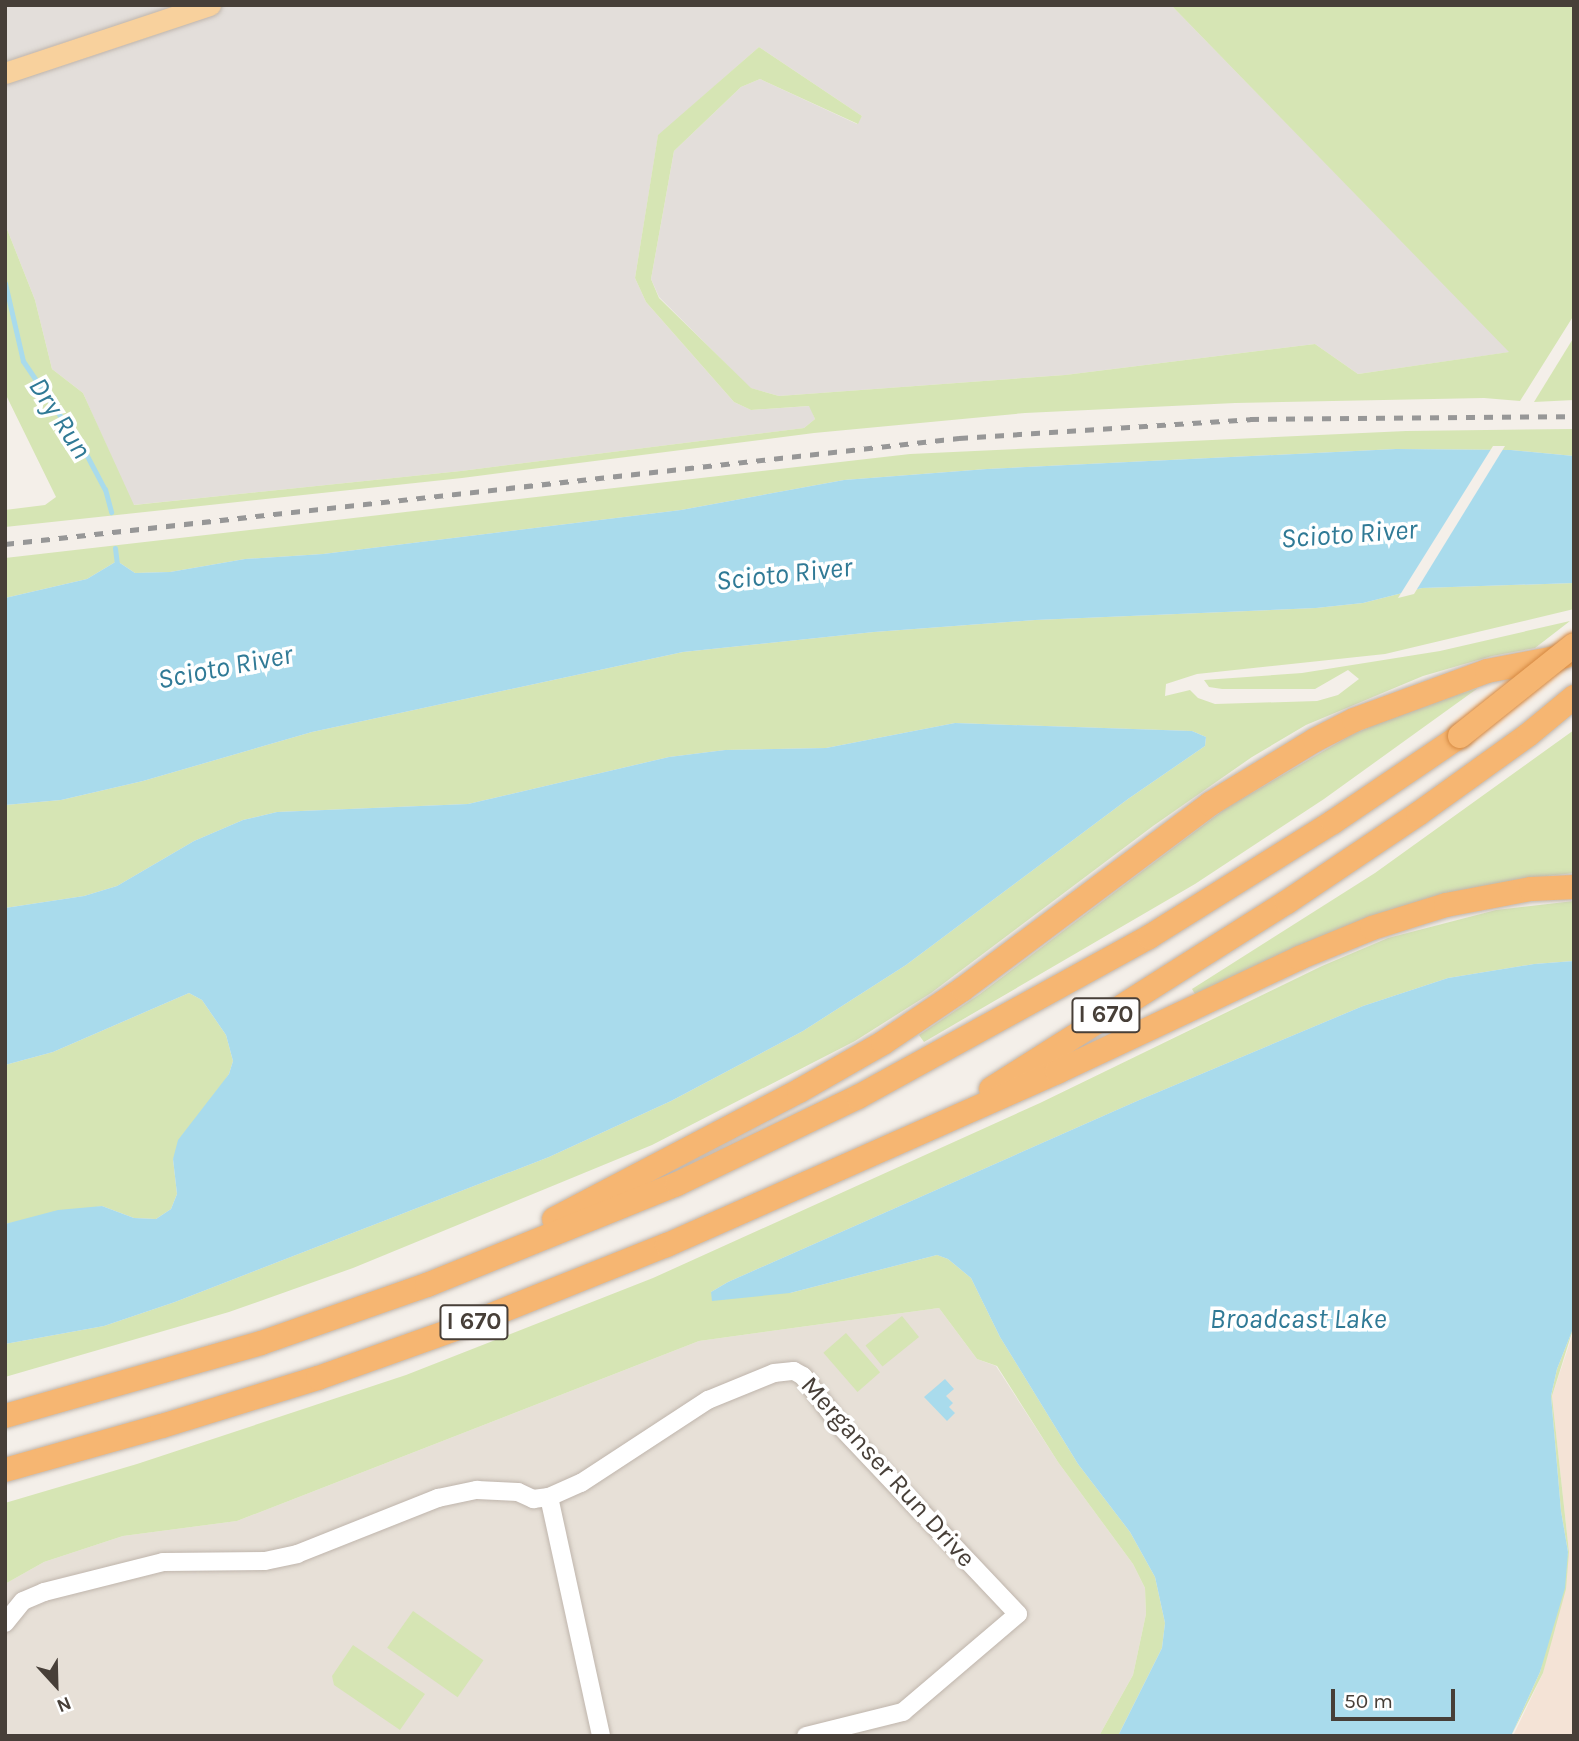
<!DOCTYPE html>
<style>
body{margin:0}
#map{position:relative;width:1579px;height:1741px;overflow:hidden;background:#f4efe9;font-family:Karla,sans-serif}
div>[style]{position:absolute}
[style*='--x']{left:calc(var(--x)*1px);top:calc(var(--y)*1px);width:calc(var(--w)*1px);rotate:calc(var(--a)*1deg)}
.residential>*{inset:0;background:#e7e0d7}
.commercial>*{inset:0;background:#f4e3d6}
.industrial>*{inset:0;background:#e3deda}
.green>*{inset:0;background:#d6e5b4;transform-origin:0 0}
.water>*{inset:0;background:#a9dbec}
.pier>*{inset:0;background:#f4efe9}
.stream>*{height:5px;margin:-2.5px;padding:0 2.5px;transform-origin:2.5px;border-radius:2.5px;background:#a9dbec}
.roads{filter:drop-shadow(0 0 2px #bfb5ac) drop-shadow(0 0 2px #bfb5ac)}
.minor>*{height:18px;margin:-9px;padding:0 9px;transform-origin:9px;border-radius:9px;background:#fff}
.major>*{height:21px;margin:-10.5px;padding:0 10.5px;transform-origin:10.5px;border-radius:10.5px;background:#f8d19d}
.highway>*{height:24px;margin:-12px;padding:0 12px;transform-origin:12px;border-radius:12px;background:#f6b672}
.rail>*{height:5px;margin-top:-2.5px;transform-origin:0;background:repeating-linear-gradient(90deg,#979797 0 9px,transparent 0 18px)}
.bridges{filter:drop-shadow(0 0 2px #d58942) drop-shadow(0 0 2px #d58942)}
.highway-bridge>*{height:24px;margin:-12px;padding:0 12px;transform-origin:12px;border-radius:12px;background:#f6b672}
span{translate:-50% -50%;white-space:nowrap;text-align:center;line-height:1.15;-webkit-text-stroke:7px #fff;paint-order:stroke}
.shield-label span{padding:2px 5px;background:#fff;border:2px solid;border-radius:5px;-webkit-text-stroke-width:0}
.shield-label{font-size:24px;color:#473f38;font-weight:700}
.street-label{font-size:26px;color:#473f38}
.water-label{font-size:28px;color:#307a96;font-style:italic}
.frame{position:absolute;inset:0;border:7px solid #473f38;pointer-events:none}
.north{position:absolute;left:21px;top:1650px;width:70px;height:70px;-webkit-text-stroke:5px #fff;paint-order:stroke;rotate:158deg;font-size:19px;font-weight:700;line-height:28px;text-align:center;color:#473f38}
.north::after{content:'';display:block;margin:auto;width:24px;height:32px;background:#473f38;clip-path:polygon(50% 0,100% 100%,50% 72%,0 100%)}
.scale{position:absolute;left:1331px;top:1689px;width:124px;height:32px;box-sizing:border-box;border:4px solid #473f38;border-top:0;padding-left:9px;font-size:21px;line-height:24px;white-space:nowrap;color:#473f38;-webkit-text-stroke:5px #fff;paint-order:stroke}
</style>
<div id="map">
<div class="residential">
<i style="clip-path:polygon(939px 1308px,977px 1359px,996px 1366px,1058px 1462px,1133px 1564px,1145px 1588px,1146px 1614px,1133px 1675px,1099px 1736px,5px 1736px,5px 1584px,44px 1562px,123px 1536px,237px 1521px,699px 1341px)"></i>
</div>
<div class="commercial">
<i style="clip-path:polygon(1574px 1330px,1574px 1736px,1513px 1736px,1543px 1673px,1569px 1552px,1552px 1396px)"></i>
</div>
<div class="industrial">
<i style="clip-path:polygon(5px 5px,1171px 5px,1510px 352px,1358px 374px,1315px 344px,1065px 375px,779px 396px,750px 388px,659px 297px,651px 279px,674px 151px,741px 87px,760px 79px,857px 124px,862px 116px,759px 47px,658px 136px,635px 278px,646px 302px,734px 402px,751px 410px,810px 406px,815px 419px,804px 428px,461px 471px,133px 505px,83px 393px,52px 369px,35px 300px,5px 224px)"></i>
</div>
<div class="green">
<i style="clip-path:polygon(1171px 5px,1574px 5px,1574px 315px,1520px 401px,1484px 398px,1235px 403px,1025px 413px,814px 433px,462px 478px,5px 527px,5px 510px,45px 505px,56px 497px,5px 393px,5px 224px,35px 300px,52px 369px,83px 393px,134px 505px,461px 471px,804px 428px,815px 419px,809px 406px,751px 410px,734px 402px,646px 302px,635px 278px,658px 135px,759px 47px,862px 116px,858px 124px,760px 79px,741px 87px,674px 151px,651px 279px,659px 298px,751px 388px,779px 396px,1065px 375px,1315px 344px,1358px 374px,1509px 352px)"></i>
<i style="clip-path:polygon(1574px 337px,1574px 400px,1534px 402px)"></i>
<i style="clip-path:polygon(1574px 429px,1574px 456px,1511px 450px,1396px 449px,987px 469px,844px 480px,681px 510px,323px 554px,245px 559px,170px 572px,135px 573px,117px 561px,87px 579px,5px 598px,5px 558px,910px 454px,1406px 431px)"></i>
<i style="clip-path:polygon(1574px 583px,1574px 609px,1385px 654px,1197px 674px,1166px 684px,1165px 696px,1190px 690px,1198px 698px,1215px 704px,1317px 701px,1338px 695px,1359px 679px,1348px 670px,1315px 689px,1222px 689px,1209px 687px,1204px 680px,1302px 673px,1440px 651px,1570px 621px,1535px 648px,1492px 656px,1423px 676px,1306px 725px,1252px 757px,1153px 826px,931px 993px,855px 1041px,652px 1145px,353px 1268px,229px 1312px,5px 1377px,5px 1344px,104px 1326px,175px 1302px,549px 1157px,671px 1101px,803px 1031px,906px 965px,1128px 799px,1205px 746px,1206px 737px,1192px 731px,955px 723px,826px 748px,725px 750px,669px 757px,468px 804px,277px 812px,243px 820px,194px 841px,117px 886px,84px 896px,5px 908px,5px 805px,61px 800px,143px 781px,312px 732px,683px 652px,874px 632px,1035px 620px,1316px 608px,1363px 603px,1422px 588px)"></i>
<i style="clip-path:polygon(1478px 688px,1324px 799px,1195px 884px,924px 1042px,919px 1035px,980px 994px,1226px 808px,1351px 735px,1399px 714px)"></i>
<i style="clip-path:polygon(1574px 730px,1574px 873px,1520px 879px,1195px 994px,1192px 989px,1375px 873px)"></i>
<i style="clip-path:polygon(1574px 901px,1574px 961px,1534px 964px,1448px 978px,1363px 1006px,1137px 1101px,728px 1282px,711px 1292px,790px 1293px,937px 1255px,948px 1259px,971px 1278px,1000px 1337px,1078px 1464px,1130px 1532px,1155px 1577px,1165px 1623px,1162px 1648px,1118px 1736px,1099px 1736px,1133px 1675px,1146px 1614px,1145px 1588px,1133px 1564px,1058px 1462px,997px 1366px,977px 1359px,939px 1308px,699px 1341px,237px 1521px,123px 1536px,44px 1562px,5px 1584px,5px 1503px,137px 1464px,406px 1375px,653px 1278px,1040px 1103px,1322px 966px,1388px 938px,1496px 910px)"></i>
<i style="clip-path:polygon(189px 993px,202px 1000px,226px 1035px,233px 1061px,229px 1074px,173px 1159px,177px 1194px,171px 1209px,156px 1219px,134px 1218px,102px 1206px,5px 1224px,5px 1065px,53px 1052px)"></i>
<i style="left:902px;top:1316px;width:27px;height:47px;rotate:51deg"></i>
<i style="clip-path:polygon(1574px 1326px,1552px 1396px,1569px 1552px,1566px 1589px,1543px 1673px,1511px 1736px,1540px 1672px,1568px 1552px,1561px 1511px,1551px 1396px,1557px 1369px)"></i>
<i style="left:846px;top:1333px;width:52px;height:30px;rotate:49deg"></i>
<i style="left:413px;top:1611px;width:86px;height:45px;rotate:35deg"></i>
<i style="clip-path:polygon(353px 1645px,425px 1694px,400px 1730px,334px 1685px,332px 1676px)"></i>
</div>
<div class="water">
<i style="clip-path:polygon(1396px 449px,1511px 450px,1574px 456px,1574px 583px,1422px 588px,1363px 603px,1316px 608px,1035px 620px,874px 632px,683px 652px,312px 732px,143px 781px,61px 800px,5px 805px,5px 598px,87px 579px,117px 561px,135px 573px,170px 572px,245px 559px,323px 554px,681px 510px,844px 480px,987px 469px)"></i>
<i style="clip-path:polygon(955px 723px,1192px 731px,1206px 737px,1205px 746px,1128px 799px,906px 965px,803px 1031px,671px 1101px,549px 1157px,175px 1302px,104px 1326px,5px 1344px,5px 1224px,58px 1210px,102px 1206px,134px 1218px,156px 1219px,171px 1209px,177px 1194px,173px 1159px,178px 1140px,229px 1074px,233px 1061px,226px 1035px,202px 1000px,189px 993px,53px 1052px,5px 1065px,5px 908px,84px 896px,117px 886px,194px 841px,243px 820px,277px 812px,468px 804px,669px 757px,725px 750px,826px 748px)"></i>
<i style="clip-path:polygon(1574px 961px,1574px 1326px,1557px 1369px,1551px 1396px,1561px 1511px,1568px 1552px,1565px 1588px,1540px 1672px,1511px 1736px,1118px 1736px,1162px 1648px,1165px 1623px,1155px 1577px,1130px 1532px,1078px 1464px,1000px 1337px,971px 1278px,948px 1259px,937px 1255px,790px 1293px,712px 1301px,711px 1292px,728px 1282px,1137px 1101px,1363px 1006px,1448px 978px,1534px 964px)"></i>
<i style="clip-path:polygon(945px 1379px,954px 1389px,946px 1396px,953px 1403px,949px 1407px,955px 1413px,947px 1421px,924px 1397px)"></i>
</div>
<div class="pier">
<i style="clip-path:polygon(1493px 446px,1505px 446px,1414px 594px,1398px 598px)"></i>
</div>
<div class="stream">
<i style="--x:5;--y:283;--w:80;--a:77"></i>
<i style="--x:23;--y:361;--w:112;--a:55.9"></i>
<i style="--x:86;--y:454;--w:40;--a:62"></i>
<i style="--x:105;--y:489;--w:24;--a:75"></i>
<i style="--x:115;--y:548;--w:17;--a:83"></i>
</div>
<div class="roads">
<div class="minor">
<i style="--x:549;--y:1497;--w:245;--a:77.7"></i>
<i style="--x:5;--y:1623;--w:28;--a:-51"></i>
<i style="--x:23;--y:1601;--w:23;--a:-23"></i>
<i style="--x:44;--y:1592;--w:123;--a:-14.1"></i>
<i style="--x:163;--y:1562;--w:102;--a:-0.6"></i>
<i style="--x:265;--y:1561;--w:33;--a:-12"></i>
<i style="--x:297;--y:1554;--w:152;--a:-21.7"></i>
<i style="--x:438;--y:1498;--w:40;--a:-12"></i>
<i style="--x:477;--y:1490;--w:41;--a:2.8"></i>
<i style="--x:518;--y:1492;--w:17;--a:25"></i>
<i style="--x:533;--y:1499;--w:16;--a:-7"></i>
<i style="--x:549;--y:1497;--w:35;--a:-24"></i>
<i style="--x:581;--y:1483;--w:152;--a:-33.2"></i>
<i style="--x:708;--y:1400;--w:71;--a:-22.2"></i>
<i style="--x:774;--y:1373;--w:20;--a:-6"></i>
<i style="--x:794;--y:1371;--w:10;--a:29"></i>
<i style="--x:803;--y:1376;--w:65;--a:53.1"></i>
<i style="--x:842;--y:1428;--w:256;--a:46.6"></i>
<i style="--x:1018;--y:1614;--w:151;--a:139.6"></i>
<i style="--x:903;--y:1712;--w:100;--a:166.1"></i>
</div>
<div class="major">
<i style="--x:5;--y:73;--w:216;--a:-18.4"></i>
</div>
<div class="highway">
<i style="--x:991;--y:1089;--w:350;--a:-32.3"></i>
<i style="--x:1287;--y:902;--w:158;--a:-33.9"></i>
<i style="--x:1418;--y:814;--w:135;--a:-35.7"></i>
<i style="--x:1528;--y:735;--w:60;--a:-39.6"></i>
<i style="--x:554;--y:1219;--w:276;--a:-27.6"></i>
<i style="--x:799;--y:1091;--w:97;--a:-29.7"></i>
<i style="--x:883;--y:1043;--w:97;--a:-34"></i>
<i style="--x:963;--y:989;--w:309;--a:-36.8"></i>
<i style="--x:1210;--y:804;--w:123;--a:-31.4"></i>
<i style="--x:1315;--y:740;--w:44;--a:-27.1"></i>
<i style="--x:1354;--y:720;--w:142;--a:-20.2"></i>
<i style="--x:1487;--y:671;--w:80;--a:-10.8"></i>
<i style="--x:5;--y:1416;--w:266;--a:-15.9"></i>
<i style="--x:261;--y:1343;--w:176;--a:-19.3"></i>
<i style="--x:427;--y:1285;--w:270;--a:-22"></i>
<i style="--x:677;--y:1184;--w:201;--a:-25.7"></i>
<i style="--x:858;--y:1097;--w:332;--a:-28.8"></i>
<i style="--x:1149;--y:937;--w:217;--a:-32"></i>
<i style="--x:1333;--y:822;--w:153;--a:-34.1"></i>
<i style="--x:5;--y:1470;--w:163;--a:-15.7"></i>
<i style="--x:162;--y:1426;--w:163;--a:-17.1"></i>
<i style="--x:318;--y:1378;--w:155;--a:-19.6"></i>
<i style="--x:464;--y:1326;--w:219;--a:-21.8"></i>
<i style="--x:667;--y:1245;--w:427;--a:-23.9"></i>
<i style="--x:1057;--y:1072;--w:268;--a:-25.2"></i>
<i style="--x:1299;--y:958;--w:79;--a:-22.3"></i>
<i style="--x:1372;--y:928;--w:77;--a:-17.3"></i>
<i style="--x:1446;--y:905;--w:86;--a:-10.7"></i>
<i style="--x:1531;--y:889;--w:43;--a:-2.7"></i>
</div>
</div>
<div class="rail">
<i style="--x:5;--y:544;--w:960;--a:-6.34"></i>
<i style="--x:959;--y:438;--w:292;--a:-3.7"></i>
<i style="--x:1250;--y:419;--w:324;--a:-0.5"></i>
</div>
<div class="bridges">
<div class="highway-bridge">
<i style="--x:1460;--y:736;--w:146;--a:-38.6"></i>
</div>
</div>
<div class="shield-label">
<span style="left:1106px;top:1015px">I 670</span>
<span style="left:474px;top:1322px">I 670</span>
</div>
<div class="street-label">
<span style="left:888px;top:1472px;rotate:48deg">Merganser Run Drive</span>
</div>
<div class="water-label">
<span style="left:60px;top:418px;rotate:57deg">Dry Run</span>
<span style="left:1349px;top:534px;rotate:-4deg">Scioto River</span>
<span style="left:784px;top:574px;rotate:-6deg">Scioto River</span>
<span style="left:225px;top:667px;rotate:-11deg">Scioto River</span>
<span style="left:1298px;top:1319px">Broadcast Lake</span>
</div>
<div class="frame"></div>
<div class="north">N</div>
<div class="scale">50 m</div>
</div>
